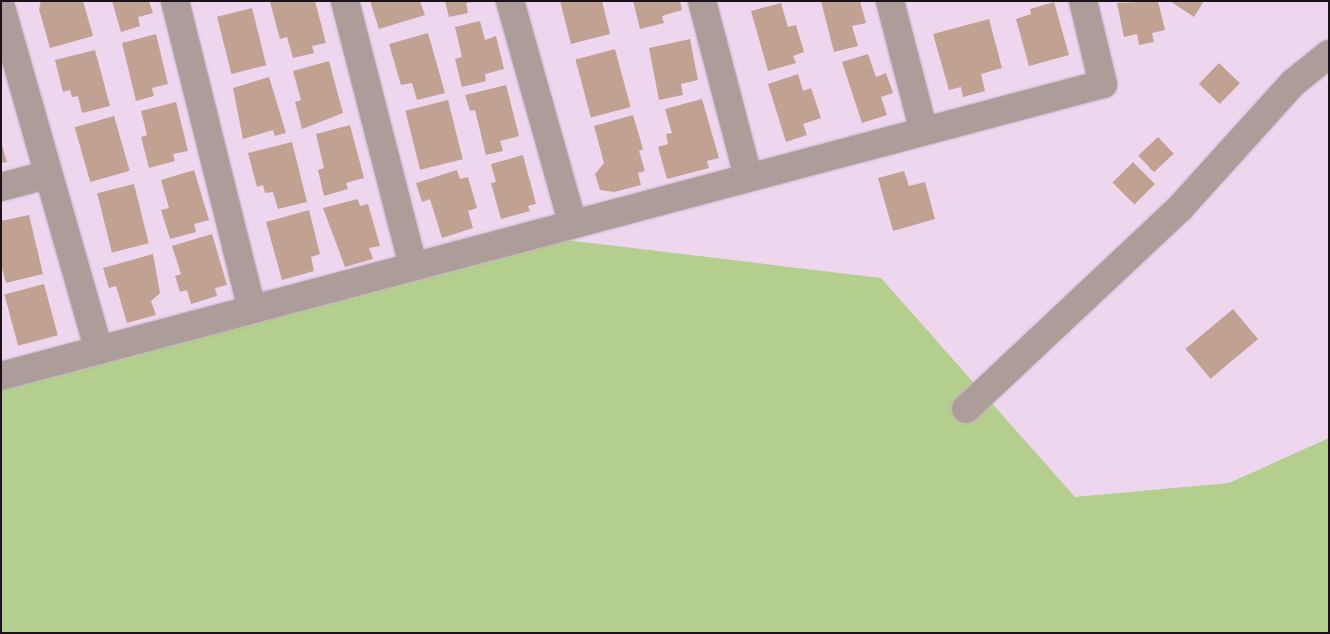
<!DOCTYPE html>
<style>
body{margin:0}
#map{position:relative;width:1330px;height:634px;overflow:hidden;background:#efd6ef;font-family:Signika,sans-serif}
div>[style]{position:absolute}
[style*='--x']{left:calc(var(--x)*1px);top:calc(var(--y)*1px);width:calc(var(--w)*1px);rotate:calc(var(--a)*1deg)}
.green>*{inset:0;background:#b3ce8d}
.building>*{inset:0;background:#c1a192;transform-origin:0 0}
.roads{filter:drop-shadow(0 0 1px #c9b3c9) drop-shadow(0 0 1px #c9b3c9)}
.minor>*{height:28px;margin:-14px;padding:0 14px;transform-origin:14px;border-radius:14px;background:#ad9d9a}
span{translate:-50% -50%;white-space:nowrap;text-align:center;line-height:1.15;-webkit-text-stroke:4px #fff;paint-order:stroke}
.frame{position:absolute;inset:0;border:2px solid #1b121b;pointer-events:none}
</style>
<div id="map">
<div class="green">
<i style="clip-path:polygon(558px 239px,881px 278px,1075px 497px,1229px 483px,1329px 438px,1329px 633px,1px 633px,1px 389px)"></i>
</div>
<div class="building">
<i style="clip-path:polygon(41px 1px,83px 1px,93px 36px,50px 48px,39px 9px)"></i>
<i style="clip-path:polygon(112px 1px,149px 1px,153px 13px,138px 17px,140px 26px,121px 32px)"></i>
<i style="clip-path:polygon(315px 1px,326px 43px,312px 46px,314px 53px,293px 58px,287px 37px,280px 39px,270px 2px)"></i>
<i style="clip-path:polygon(370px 1px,420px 1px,425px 15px,379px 29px)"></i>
<i style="clip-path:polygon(445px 1px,472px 1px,472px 2px,466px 3px,468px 13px,449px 17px)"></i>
<i style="clip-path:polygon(560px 1px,602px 1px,610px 34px,571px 44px)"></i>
<i style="clip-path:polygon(633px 1px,680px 1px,682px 10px,662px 16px,664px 23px,640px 29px)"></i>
<i style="clip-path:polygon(821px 1px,860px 1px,866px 23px,852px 26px,858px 46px,834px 52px)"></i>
<i style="clip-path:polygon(1158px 1px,1165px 30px,1152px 33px,1154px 42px,1139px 45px,1137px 34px,1124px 37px,1117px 3px)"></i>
<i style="clip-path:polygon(1170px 1px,1204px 1px,1194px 17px)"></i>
<i style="clip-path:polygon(1054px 2px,1069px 55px,1029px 66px,1016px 19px,1031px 14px,1030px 9px)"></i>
<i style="clip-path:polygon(781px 3px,788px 27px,796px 25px,804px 52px,793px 56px,796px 63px,768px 71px,751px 11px)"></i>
<i style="left:252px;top:8px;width:59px;height:36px;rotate:76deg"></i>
<i style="clip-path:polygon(989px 19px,1002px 68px,981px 74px,985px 91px,963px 97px,961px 87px,949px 90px,933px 34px)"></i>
<i style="clip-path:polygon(480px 21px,485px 40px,496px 36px,504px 69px,485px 74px,486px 81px,462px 87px,455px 59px,462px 57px,455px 27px)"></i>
<i style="clip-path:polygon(428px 33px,445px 93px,417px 100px,412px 83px,401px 85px,389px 44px)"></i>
<i style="clip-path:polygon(156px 34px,168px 84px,152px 88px,154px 96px,136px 101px,122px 43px)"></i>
<i style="clip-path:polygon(690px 39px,698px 80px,681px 84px,683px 95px,659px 100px,649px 48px)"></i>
<i style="left:615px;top:49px;width:60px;height:41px;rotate:75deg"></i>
<i style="clip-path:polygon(95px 50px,110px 106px,82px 113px,78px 96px,72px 97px,70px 90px,63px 92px,55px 60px)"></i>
<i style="clip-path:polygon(868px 54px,876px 77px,886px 73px,893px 93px,881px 97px,887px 115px,862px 123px,842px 62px)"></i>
<i style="clip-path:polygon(329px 61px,343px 113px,302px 129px,295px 102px,301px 100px,293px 71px)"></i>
<i style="left:1219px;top:63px;width:29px;height:29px;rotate:44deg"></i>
<i style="clip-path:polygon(798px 74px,803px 91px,811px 88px,821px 118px,803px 124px,807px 135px,786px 142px,768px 84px)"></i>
<i style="clip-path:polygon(269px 77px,286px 133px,275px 136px,273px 130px,243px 139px,233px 88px)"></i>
<i style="clip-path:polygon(506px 85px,519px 136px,500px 141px,503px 151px,486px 155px,475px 110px,470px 111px,465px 95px)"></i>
<i style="clip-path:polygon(702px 99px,719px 158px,707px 161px,709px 168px,667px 179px,658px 147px,668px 144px,666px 134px,672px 133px,665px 109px)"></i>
<i style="left:448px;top:100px;width:61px;height:44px;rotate:76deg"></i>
<i style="clip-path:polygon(176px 102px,188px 151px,173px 154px,175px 161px,149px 168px,141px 137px,147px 135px,141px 111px)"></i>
<i style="clip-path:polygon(633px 115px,643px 149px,639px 151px,645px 171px,638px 173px,641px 185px,614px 192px,600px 190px,595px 174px,604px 163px,594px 126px)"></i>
<i style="left:114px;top:116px;width:57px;height:41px;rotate:74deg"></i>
<i style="clip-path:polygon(350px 125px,364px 178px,346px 183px,348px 189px,324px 196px,318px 170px,324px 168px,316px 134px)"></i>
<i style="left:1158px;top:137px;width:23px;height:27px;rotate:47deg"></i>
<i style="clip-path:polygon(1px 142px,7px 162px,1px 163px)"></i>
<i style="clip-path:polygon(292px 142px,307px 202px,278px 209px,273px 192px,265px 193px,263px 185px,257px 187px,248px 153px)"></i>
<i style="clip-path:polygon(523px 155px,536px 204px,528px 206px,530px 211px,501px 219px,491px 183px,496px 182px,491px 164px)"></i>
<i style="left:1133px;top:162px;width:31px;height:29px;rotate:45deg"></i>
<i style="clip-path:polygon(194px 170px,209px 220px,194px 224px,196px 232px,170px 239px,161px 210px,169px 208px,161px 180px)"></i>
<i style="clip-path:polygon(457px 170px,460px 179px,468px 177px,477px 208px,468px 211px,473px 228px,442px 238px,430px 199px,422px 202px,416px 183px)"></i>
<i style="clip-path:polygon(904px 171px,909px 186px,925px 182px,935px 219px,893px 231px,878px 178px)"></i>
<i style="left:134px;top:184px;width:61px;height:38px;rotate:76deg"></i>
<i style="clip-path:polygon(358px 199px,360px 206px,368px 204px,380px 246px,369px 248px,373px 259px,345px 267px,323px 208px)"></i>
<i style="clip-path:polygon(309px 210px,320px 254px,311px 257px,314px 271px,282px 280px,266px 222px)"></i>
<i style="clip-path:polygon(29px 215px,43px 274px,6px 283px,1px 264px,1px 221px)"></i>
<i style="clip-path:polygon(212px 234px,227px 285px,215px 288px,217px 296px,191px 304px,187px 290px,180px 292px,175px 276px,181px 274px,172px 246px)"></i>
<i style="clip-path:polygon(153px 254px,160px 293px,151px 301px,156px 315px,127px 323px,116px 286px,109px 288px,103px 268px)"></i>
<i style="left:44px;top:284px;width:53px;height:41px;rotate:75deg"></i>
<i style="left:1233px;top:309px;width:39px;height:62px;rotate:50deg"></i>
</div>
<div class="roads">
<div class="minor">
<i style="--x:175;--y:1;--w:317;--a:76"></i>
<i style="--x:345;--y:1;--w:274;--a:75.6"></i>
<i style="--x:510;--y:1;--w:230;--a:74.3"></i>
<i style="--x:702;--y:1;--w:181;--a:75.3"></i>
<i style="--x:890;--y:1;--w:132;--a:75.5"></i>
<i style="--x:1;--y:7;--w:357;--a:74.1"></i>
<i style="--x:1;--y:187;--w:47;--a:-14.9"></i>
<i style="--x:1;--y:376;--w:1140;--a:-14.84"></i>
<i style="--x:1103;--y:84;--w:85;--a:-103.5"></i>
<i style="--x:966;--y:409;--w:294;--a:-43.2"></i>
<i style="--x:1180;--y:208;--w:169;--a:-47.9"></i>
<i style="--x:1293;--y:83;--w:46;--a:-38.9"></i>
</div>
</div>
<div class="frame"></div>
</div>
